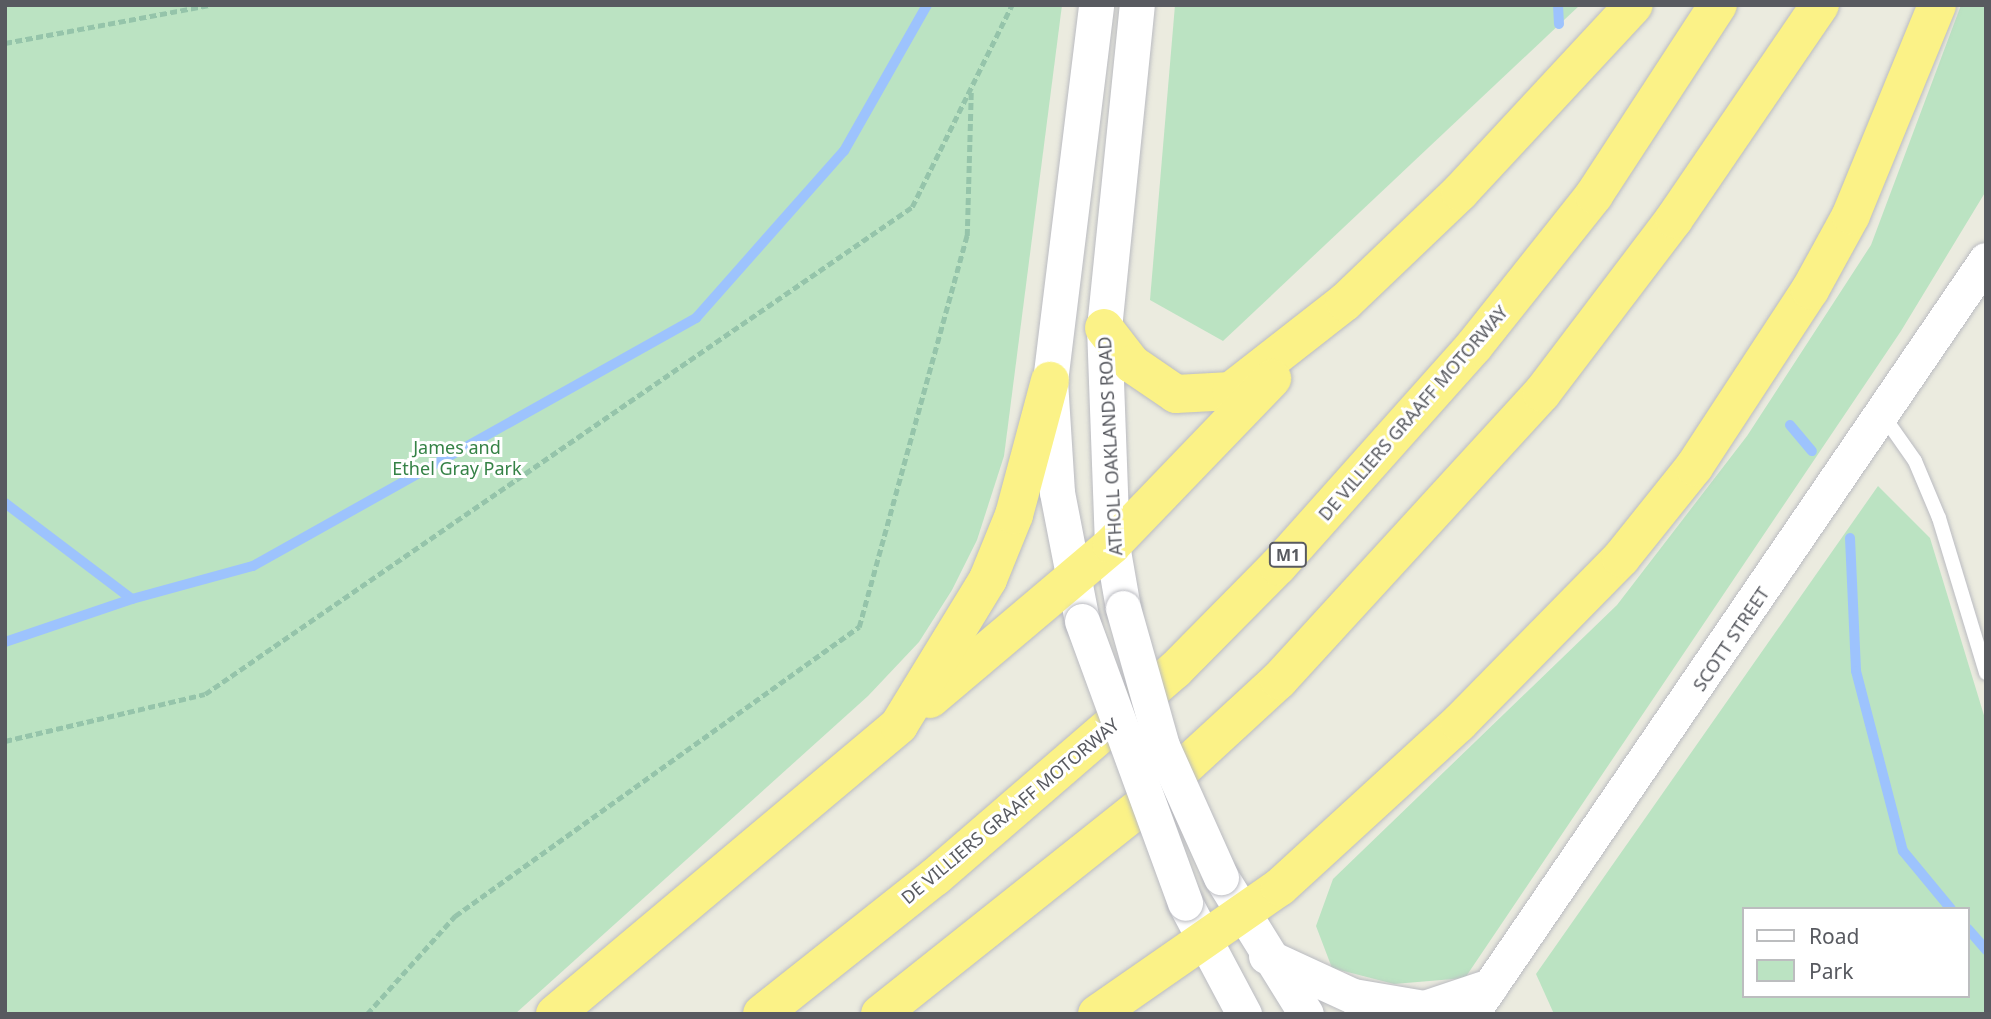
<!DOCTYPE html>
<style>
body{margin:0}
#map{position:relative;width:1991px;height:1019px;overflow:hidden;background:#ebebdf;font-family:"Noto Sans",sans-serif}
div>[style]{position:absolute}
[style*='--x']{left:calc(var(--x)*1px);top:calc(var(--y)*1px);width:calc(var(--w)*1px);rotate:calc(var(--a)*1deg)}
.green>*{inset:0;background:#bbe3c2}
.stream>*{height:10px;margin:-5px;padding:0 5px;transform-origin:5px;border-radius:5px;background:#9dc3fd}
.path>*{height:4.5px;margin-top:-2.25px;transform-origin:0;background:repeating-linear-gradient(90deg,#95c4aa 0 7px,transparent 0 10.5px)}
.roads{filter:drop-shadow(0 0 2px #babbc1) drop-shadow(0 0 2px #babbc1)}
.service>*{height:14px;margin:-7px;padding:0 7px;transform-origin:7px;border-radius:7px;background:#fff}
.tertiary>*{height:35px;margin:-17.5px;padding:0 17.5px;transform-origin:17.5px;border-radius:17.5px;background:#fff}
.motorway>*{height:38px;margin:-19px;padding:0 19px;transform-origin:19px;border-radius:19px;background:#fbf287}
.bridges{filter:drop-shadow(0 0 2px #babbc1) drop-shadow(0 0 2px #babbc1)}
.tertiary-bridge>*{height:35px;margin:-17.5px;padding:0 17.5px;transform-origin:17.5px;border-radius:17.5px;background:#fff}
span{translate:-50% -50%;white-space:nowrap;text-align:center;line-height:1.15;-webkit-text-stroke:6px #fff;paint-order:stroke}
.shield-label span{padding:2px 5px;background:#fff;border:2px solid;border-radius:5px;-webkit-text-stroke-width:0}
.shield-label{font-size:16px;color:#585a60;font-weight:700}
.street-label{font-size:18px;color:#585a60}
.park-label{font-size:18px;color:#358246}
.frame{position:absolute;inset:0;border:7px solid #585a60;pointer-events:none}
.legend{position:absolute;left:1742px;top:907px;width:228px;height:91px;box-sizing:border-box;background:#fff;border:2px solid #bcbdbf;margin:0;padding:9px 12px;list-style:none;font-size:21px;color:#585a60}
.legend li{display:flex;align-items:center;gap:14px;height:35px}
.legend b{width:35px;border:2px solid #bcbdbf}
</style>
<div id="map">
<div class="green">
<i style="clip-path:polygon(5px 5px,1062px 5px,1004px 456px,977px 540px,952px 590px,919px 642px,868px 696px,515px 1014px,5px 1014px)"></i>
<i style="clip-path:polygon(1175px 5px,1580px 5px,1223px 341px,1150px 300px)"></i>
<i style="clip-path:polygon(1961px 5px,1986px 5px,1986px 191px,1901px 331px,1465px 978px,1394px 984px,1332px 968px,1316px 926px,1333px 879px,1617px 605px,1747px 436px,1871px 245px)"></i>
<i style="clip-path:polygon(evenodd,1878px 486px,1930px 538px,1986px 722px,1986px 1014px,1554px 1014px,1536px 974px,1878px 486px,1744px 909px,1968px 909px,1968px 996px,1744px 996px,1744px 909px)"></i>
</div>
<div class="stream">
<i style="--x:1558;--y:5;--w:19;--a:87"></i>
<i style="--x:1790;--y:425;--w:34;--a:50"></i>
<i style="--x:5;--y:503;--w:159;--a:37.1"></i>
<i style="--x:132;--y:599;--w:125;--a:-15.3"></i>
<i style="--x:253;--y:566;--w:508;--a:-29.24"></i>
<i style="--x:696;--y:318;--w:223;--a:-48.5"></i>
<i style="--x:844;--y:151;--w:168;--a:-60.4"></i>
<i style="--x:1850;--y:538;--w:133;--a:87.4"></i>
<i style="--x:1856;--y:671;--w:186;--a:75.4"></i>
<i style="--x:1903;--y:851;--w:75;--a:50.4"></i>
<i style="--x:5;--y:642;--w:134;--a:-18.7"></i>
<i style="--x:1968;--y:929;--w:28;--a:49"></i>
</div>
<div class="path">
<i style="--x:5;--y:43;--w:209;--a:-10.5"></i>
<i style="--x:5;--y:741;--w:205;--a:-13.2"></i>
<i style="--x:205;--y:694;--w:858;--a:-34.56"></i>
<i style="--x:912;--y:207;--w:225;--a:-63.7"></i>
<i style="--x:367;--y:1014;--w:132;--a:-48.1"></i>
<i style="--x:455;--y:916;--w:497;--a:-35.6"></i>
<i style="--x:859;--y:627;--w:406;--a:-74.6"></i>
<i style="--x:967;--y:236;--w:145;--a:-88.4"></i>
</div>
<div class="roads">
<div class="service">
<i style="--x:1882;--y:414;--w:57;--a:54.9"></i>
<i style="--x:1915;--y:461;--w:62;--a:67.2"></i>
<i style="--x:1939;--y:518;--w:162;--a:73.1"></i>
</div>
<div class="tertiary">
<i style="--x:1123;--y:608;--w:64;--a:-99.9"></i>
<i style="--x:1112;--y:545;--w:217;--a:-92.1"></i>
<i style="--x:1104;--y:328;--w:325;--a:-84.2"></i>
<i style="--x:1082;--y:621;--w:131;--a:-101"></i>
<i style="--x:1057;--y:492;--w:111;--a:-93.6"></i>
<i style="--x:1050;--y:381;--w:379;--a:-83"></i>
<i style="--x:1221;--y:877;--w:161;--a:58.2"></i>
<i style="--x:1185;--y:903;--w:126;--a:62"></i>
<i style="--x:1266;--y:956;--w:96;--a:24.7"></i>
<i style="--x:1353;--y:996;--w:72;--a:9.6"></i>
<i style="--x:1424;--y:1008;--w:70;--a:-18.4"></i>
<i style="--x:1471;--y:1014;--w:913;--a:-55.67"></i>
</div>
<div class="motorway">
<i style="--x:1104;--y:328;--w:46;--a:52.1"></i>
<i style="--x:1132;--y:364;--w:53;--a:34.3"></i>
<i style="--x:1176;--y:394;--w:55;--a:-3.1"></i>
<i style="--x:1231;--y:391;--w:145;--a:-38"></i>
<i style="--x:1345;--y:302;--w:159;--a:-43.7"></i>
<i style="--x:1460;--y:192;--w:255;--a:-47.1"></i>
<i style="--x:930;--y:699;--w:238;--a:-40.2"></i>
<i style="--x:1112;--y:545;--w:231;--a:-46.1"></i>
<i style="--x:555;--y:1014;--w:449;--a:-40"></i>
<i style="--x:899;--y:725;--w:171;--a:-58.6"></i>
<i style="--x:988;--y:579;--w:69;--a:-67.9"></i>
<i style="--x:1014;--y:515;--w:139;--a:-75"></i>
<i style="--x:762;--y:1014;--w:221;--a:-38.4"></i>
<i style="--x:935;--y:877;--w:317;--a:-40.8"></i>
<i style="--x:1175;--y:670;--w:146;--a:-45.3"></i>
<i style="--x:1278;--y:566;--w:295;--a:-48.3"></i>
<i style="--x:1474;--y:346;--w:193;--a:-51.5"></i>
<i style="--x:1594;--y:195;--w:227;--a:-56.9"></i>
<i style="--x:880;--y:1014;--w:336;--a:-38.5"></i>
<i style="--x:1143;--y:805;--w:185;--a:-42.6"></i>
<i style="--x:1279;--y:680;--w:389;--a:-47.5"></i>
<i style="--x:1542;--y:393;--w:218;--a:-52.8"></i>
<i style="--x:1674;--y:219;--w:259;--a:-55.7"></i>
<i style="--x:1097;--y:1014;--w:223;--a:-34.8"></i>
<i style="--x:1280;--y:887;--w:243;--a:-42.5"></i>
<i style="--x:1459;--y:723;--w:231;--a:-45.5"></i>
<i style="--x:1621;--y:558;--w:117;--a:-51.3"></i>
<i style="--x:1694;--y:467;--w:212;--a:-56.8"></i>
<i style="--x:1810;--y:290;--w:85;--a:-61.3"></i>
<i style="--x:1851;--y:215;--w:227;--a:-67.7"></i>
</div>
</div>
<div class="bridges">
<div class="tertiary-bridge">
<i style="--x:1123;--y:608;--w:143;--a:74.2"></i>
<i style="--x:1162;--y:746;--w:144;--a:65.8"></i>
<i style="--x:1082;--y:621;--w:300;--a:69.9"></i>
</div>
</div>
<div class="shield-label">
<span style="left:1288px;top:555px">M1</span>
</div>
<div class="street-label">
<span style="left:1413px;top:413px;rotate:-49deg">DE VILLIERS GRAAFF MOTORWAY</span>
<span style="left:1110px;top:446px;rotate:-93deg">ATHOLL OAKLANDS ROAD</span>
<span style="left:1731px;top:639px;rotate:-56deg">SCOTT STREET</span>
<span style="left:1010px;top:811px;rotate:-40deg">DE VILLIERS GRAAFF MOTORWAY</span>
</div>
<div class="park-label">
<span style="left:457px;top:458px">James and<br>Ethel Gray Park</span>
</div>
<div class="frame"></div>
<ul class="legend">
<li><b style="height:9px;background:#fff"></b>Road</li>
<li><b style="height:19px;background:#bbe3c2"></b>Park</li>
</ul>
</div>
